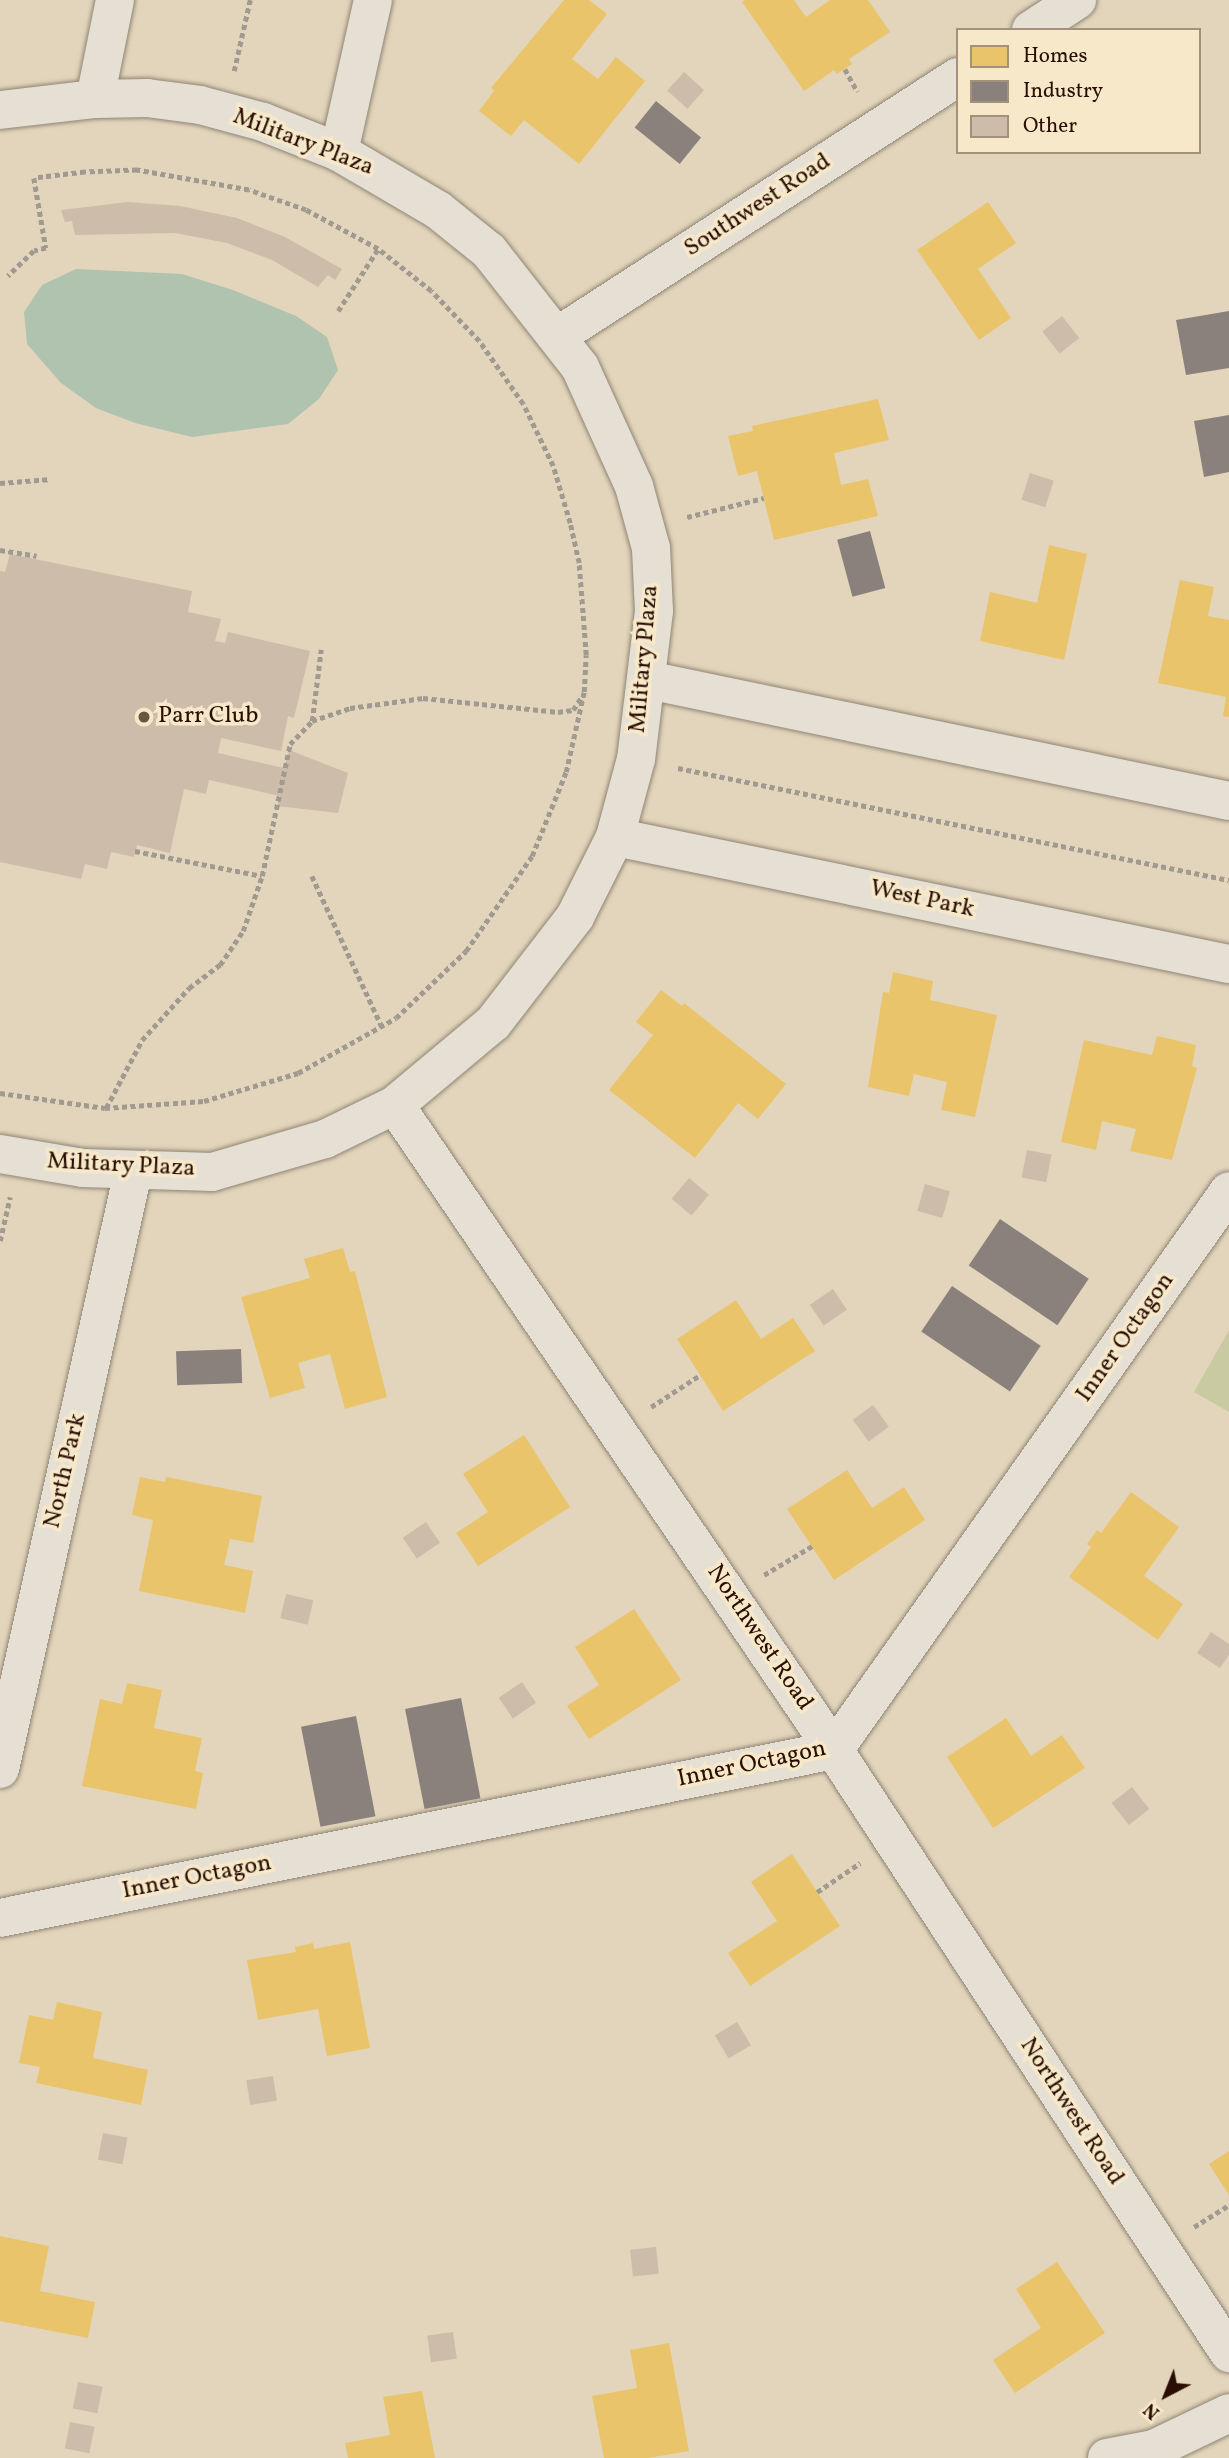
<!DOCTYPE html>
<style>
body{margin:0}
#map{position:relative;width:1229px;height:2458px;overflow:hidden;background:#e2d5bb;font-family:Vollkorn,serif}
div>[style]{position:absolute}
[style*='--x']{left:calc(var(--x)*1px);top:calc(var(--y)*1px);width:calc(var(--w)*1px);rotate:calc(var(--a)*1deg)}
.green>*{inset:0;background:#c9caa2}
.water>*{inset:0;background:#b0c3ae}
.homes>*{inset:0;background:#e9c46a}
.industry>*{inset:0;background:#8a817c;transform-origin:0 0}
.building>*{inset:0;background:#cdbcaa;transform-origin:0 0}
.path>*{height:4.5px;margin-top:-2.25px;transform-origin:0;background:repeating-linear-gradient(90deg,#a19a90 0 5px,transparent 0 8.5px)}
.roads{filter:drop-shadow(0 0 2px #908575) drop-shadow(0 0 2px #908575)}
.minor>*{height:38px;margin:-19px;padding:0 19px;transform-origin:19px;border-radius:19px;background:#e6e0d4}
.dots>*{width:19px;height:19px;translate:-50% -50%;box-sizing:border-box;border:4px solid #f6e8c9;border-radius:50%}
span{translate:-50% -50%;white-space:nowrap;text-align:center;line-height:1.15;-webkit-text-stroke:7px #f6e8c9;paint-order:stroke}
.street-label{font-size:24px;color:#2a0e03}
.poi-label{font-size:24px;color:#2a0e03}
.left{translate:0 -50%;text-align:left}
.legend{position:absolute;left:956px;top:28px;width:245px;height:126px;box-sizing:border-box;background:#f6e8c9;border:2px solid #a4917a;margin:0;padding:9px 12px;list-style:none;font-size:21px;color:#2a0e03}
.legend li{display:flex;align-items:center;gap:14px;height:35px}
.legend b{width:35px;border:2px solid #a4917a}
.north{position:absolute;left:1131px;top:2360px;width:70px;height:70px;-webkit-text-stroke:5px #f6e8c9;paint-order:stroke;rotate:222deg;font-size:19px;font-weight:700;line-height:28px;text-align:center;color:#2a0e03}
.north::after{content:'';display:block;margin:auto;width:24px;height:32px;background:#2a0e03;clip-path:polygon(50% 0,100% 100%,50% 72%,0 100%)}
</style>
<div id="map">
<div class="green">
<i style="clip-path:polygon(1229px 1330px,1229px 1412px,1194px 1392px)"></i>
</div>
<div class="water">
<i style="clip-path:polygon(76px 269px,182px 274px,233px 290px,296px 316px,327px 337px,338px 370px,319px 399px,288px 424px,192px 437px,135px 423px,96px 408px,61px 383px,27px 344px,24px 312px,42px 285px)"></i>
</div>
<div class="homes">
<i style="clip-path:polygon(564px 0,589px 0,607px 14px,572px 59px,598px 79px,616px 57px,645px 81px,579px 164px,524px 120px,511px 136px,479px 111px,494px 91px,491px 88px)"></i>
<i style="clip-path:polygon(745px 0,794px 0,806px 17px,830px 0,868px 0,890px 32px,849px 59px,852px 64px,837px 74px,834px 70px,804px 91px,742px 2px)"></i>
<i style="clip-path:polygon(988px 202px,1016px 243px,978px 269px,1011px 318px,979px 340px,917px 250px)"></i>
<i style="clip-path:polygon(878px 399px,889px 440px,834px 453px,841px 485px,868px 479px,878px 516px,774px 540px,757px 471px,738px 476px,728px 436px,753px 431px,752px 426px)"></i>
<i style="clip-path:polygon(1049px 545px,1087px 554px,1064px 660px,980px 641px,990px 592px,1037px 603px)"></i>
<i style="clip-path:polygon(1180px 580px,1214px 587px,1208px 616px,1229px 620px,1229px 717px,1223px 716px,1226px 697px,1158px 683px)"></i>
<i style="clip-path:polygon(893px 972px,933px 981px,930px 1000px,997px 1015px,975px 1117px,941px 1110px,947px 1082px,914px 1074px,909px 1096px,868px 1087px,883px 992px,889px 993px)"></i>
<i style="clip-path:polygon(661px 990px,682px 1006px,684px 1003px,786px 1084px,758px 1119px,738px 1103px,695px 1158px,609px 1090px,653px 1035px,636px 1022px)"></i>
<i style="clip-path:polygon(1157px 1036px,1196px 1045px,1192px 1066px,1197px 1068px,1172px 1160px,1130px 1151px,1136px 1129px,1102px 1121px,1096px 1150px,1061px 1142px,1084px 1040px,1152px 1055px)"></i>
<i style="clip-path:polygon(343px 1248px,350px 1272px,355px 1271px,387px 1397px,345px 1409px,330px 1354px,298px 1363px,305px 1388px,270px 1398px,241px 1297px,310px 1278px,304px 1259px)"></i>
<i style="clip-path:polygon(736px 1300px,761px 1339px,793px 1318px,815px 1351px,723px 1411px,677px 1339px)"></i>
<i style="clip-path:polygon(524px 1435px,570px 1507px,478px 1566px,456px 1533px,488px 1512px,463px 1474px)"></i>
<i style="clip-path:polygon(847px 1470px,872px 1508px,904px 1487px,925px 1520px,834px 1580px,787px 1509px)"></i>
<i style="clip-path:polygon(140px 1477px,165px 1482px,166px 1477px,262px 1496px,253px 1543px,230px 1539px,224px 1565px,253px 1571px,245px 1613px,139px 1591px,153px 1520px,132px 1515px)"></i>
<i style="clip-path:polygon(1131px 1492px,1179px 1527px,1144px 1576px,1183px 1604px,1158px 1640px,1069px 1577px,1091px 1547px,1087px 1544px,1097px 1530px,1101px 1533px)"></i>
<i style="clip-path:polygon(634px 1609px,681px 1680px,589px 1739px,567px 1706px,599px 1685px,575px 1647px)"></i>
<i style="clip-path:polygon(127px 1683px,162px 1690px,154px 1728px,202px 1738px,195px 1771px,203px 1773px,196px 1809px,82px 1786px,100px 1699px,122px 1704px)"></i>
<i style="clip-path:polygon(1006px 1718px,1031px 1756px,1062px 1735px,1085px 1768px,993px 1828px,947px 1757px)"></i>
<i style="clip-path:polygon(792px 1854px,840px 1926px,750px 1986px,728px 1953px,777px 1921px,751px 1882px)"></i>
<i style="clip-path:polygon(350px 1942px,370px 2048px,327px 2056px,318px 2009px,258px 2020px,247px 1960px,296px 1952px,295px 1947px,313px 1943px,314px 1949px)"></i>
<i style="clip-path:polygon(57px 2002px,102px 2012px,93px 2058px,148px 2070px,141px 2105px,36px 2083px,40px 2067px,19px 2063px,29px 2015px,53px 2020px)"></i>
<i style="clip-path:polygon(1229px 2151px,1229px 2195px,1209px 2164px)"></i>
<i style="clip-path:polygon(0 2236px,49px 2246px,40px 2291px,95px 2302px,88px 2338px,0 2321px)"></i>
<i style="clip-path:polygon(1057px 2262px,1105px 2333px,1015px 2393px,993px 2360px,1041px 2328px,1016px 2289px)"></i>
<i style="clip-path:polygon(669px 2343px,689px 2451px,648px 2458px,604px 2458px,592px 2396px,637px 2388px,630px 2350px)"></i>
<i style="clip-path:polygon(422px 2391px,435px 2458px,348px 2458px,345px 2443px,390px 2435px,383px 2397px)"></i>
</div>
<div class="industry">
<i style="left:656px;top:101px;width:58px;height:34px;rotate:39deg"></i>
<i style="clip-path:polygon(1229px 311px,1229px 368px,1186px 375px,1176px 320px)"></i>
<i style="clip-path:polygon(1229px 415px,1229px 472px,1204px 477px,1194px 421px)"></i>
<i style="left:870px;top:531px;width:59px;height:34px;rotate:75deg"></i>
<i style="left:1000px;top:1219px;width:107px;height:56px;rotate:34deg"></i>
<i style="left:952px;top:1286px;width:107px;height:55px;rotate:34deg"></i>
<i style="left:241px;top:1349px;width:34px;height:65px;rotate:88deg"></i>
<i style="left:461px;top:1698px;width:102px;height:57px;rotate:79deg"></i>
<i style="left:356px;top:1716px;width:102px;height:56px;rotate:79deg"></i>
</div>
<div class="building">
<i style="left:684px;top:72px;width:27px;height:25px;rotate:42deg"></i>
<i style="clip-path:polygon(128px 202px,180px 206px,237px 218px,285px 237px,342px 269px,335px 280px,328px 275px,318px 287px,272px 260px,227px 243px,175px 233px,75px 235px,72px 221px,65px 222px,61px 210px)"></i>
<i style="left:1062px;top:316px;width:28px;height:25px;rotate:52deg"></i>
<i style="left:1030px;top:473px;width:25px;height:28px;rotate:18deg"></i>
<i style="clip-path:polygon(10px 554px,192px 591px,188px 612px,221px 619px,215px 641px,225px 643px,228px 632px,310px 651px,294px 718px,288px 716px,281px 751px,221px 738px,218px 753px,284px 768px,289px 750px,348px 773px,338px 813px,277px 806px,280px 796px,209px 780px,206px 794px,184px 789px,170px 853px,137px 845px,134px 857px,111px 852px,107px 869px,85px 864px,81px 879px,0 862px,0 571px,5px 572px)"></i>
<i style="left:1027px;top:1150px;width:25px;height:28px;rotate:11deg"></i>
<i style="left:689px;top:1178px;width:26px;height:27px;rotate:40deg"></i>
<i style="left:925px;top:1184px;width:26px;height:28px;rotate:16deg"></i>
<i style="left:833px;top:1289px;width:25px;height:28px;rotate:56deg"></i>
<i style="left:873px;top:1405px;width:27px;height:25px;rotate:54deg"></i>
<i style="left:426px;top:1522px;width:25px;height:28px;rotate:56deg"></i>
<i style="left:286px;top:1594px;width:28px;height:25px;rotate:13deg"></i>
<i style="clip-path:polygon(1211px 1632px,1229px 1644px,1229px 1655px,1220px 1668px,1197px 1653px)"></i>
<i style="left:522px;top:1682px;width:25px;height:28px;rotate:56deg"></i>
<i style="left:1132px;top:1787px;width:28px;height:26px;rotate:52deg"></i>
<i style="left:737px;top:2022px;width:27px;height:26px;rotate:59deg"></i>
<i style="left:273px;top:2076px;width:25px;height:27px;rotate:81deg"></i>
<i style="left:103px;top:2133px;width:25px;height:27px;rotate:11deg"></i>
<i style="left:656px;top:2247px;width:27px;height:26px;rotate:84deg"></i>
<i style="left:453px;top:2332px;width:27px;height:26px;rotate:82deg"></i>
<i style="left:78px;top:2382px;width:25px;height:27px;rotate:11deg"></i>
<i style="left:70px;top:2422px;width:25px;height:27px;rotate:11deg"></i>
</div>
<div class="path">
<i style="--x:845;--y:69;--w:26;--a:61"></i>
<i style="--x:234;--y:71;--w:73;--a:-77.3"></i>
<i style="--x:338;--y:311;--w:74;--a:-57.2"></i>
<i style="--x:0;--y:483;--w:51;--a:-4.5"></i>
<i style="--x:687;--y:517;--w:79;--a:-13.9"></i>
<i style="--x:0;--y:550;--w:37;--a:9"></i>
<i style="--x:312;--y:721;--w:72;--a:-82.8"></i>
<i style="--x:678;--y:768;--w:562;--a:11.49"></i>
<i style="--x:135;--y:851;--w:129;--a:11.1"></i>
<i style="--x:312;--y:876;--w:166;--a:65.1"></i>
<i style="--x:0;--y:1093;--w:106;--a:8.1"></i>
<i style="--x:105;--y:1108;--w:99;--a:-4"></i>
<i style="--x:204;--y:1101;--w:98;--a:-16.6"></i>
<i style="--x:298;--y:1073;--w:112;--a:-29.3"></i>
<i style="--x:396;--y:1018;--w:97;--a:-43.7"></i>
<i style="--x:466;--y:951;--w:116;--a:-55.2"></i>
<i style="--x:532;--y:856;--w:91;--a:-68"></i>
<i style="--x:566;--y:772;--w:82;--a:-77.3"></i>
<i style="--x:584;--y:692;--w:37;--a:-87"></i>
<i style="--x:586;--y:655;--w:92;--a:-94.4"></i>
<i style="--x:579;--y:563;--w:41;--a:-102.7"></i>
<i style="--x:570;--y:523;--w:59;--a:-106.6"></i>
<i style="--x:553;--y:466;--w:69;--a:-115.8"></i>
<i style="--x:523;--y:404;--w:77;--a:-124.9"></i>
<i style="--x:479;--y:341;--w:69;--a:-133.8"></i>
<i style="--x:431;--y:291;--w:68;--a:-141.6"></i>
<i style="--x:378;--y:249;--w:82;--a:-151.6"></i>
<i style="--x:306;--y:210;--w:60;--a:-160.7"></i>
<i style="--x:249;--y:190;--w:114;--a:-169.9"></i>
<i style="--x:137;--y:170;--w:52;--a:177.8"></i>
<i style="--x:85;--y:172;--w:51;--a:173.3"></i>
<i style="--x:34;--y:178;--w:71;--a:80.3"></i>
<i style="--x:46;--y:248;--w:12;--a:166"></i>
<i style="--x:34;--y:251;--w:36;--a:136"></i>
<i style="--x:106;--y:1108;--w:77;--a:-62.1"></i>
<i style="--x:142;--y:1040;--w:70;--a:-47.9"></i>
<i style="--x:189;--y:988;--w:39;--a:-37"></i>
<i style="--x:220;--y:965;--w:41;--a:-55.9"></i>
<i style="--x:243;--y:931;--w:58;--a:-70.9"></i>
<i style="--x:262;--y:876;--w:135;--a:-78"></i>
<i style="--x:290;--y:744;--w:32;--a:-46"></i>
<i style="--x:312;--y:721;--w:40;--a:-18.9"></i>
<i style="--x:350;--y:708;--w:74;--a:-7.8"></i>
<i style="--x:423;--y:698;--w:136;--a:5.9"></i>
<i style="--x:558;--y:712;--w:15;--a:-8"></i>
<i style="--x:573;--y:710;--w:17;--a:-57"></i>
<i style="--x:0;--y:1241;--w:45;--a:-77.2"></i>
<i style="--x:651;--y:1407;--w:59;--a:-33.1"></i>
<i style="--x:764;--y:1575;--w:56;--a:-31.1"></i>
<i style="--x:817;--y:1892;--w:52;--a:-34"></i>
<i style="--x:1194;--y:2227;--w:41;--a:-32.2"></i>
</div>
<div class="roads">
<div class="minor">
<i style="--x:1031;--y:30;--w:55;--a:-33.1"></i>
<i style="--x:95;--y:99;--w:101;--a:-78.6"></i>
<i style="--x:0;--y:110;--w:96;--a:-6.6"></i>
<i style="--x:95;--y:99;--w:52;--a:-1.1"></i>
<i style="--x:147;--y:98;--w:53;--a:7.5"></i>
<i style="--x:200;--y:105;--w:65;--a:15.1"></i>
<i style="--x:263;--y:122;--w:82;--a:21.5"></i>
<i style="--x:339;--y:152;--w:115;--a:30.4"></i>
<i style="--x:438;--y:210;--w:65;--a:38.8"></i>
<i style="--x:489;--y:251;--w:147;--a:51.9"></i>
<i style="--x:580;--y:367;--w:131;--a:65.6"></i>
<i style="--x:634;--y:486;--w:64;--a:74.7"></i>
<i style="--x:651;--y:548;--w:63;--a:87.3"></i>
<i style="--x:654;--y:611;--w:149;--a:96.9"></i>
<i style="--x:636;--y:759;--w:81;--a:105.1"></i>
<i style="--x:615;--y:837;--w:89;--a:116.6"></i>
<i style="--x:575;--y:917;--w:134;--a:127.7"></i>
<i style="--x:493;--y:1023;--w:128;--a:140.1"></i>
<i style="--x:395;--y:1105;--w:78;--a:154.1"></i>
<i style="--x:325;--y:1139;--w:118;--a:163.7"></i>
<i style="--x:212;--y:1172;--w:129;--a:-178.2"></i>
<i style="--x:83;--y:1168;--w:84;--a:-170.4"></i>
<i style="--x:339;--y:152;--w:156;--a:-77.4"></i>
<i style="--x:559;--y:335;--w:475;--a:-32.9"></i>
<i style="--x:648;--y:680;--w:593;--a:11.76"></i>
<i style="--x:615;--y:837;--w:627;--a:11.69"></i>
<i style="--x:395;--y:1105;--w:780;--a:55.76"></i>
<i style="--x:834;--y:1750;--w:721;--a:56.77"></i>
<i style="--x:0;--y:1769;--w:612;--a:-77.44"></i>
<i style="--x:0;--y:1918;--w:851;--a:-11.39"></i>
<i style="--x:834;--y:1750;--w:684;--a:-54.75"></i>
<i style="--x:1107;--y:2458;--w:48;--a:-10.8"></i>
<i style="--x:1154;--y:2449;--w:83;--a:-25.6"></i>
</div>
</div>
<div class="dots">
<i style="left:144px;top:717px;background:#6a5443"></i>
</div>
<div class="street-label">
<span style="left:303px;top:143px;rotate:21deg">Military Plaza</span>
<span style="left:758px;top:206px;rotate:-33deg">Southwest Road</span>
<span style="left:645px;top:659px;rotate:-85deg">Military Plaza</span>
<span style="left:922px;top:900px;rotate:12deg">West Park</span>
<span style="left:121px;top:1166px;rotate:3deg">Military Plaza</span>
<span style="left:1126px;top:1338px;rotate:-55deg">Inner Octagon</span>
<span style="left:66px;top:1471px;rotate:-77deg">North Park</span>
<span style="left:759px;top:1638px;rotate:56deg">Northwest Road</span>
<span style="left:752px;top:1765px;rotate:-12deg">Inner Octagon</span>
<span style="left:197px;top:1878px;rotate:-11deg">Inner Octagon</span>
<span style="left:1071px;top:2112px;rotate:57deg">Northwest Road</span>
</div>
<div class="poi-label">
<span class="left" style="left:158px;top:717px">Parr Club</span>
</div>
<ul class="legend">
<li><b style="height:19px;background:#e9c46a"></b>Homes</li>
<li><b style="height:19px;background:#8a817c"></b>Industry</li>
<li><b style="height:19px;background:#cdbcaa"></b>Other</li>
</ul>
<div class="north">N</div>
</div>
